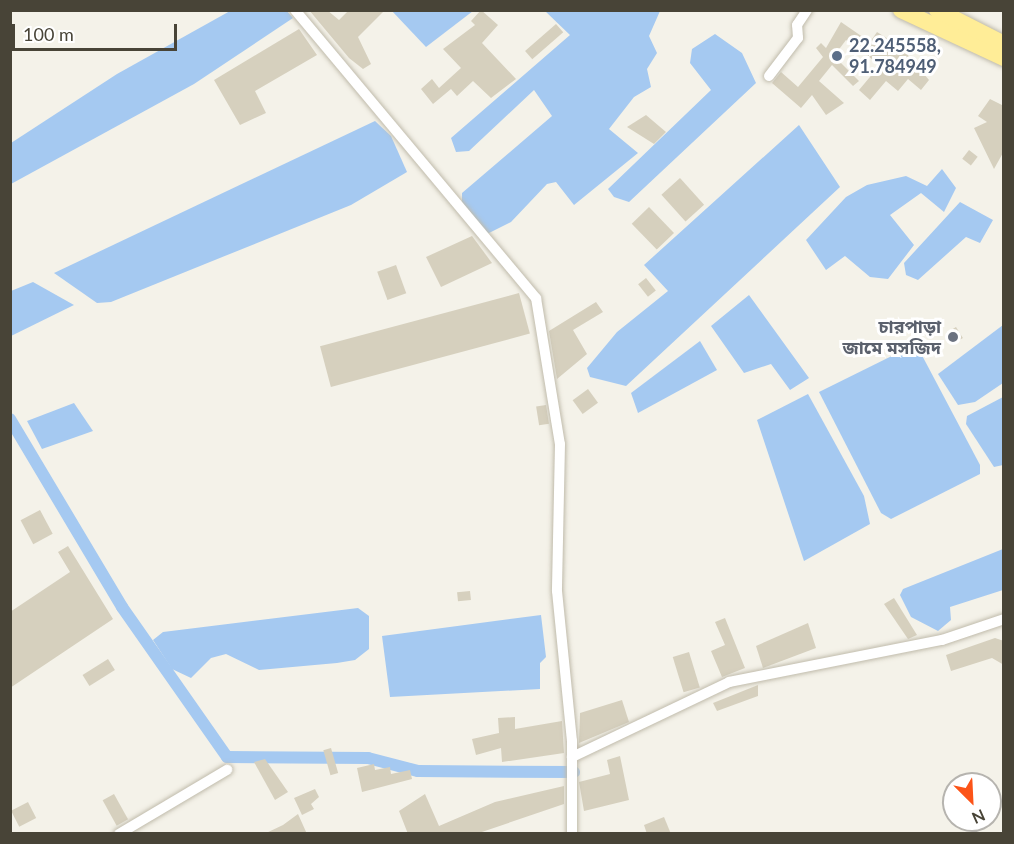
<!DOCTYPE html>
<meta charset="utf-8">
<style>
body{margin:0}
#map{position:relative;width:1014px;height:844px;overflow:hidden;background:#f4f2e9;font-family:Lato,"Noto Sans Bengali",sans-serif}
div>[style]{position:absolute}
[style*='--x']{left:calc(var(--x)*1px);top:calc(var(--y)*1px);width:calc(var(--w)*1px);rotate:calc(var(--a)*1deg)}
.water>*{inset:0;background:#a5c9f1}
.canal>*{height:12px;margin:-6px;padding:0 6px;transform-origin:6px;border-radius:6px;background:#a5c9f1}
.building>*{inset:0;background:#d6d0be;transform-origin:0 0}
.roads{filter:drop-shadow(0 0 2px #c0bbab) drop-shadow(0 0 2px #c0bbab)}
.street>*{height:10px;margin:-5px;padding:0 5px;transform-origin:5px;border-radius:5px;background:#fff}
.primary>*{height:16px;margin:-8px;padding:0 8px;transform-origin:8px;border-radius:8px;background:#ffed97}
.dots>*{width:16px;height:16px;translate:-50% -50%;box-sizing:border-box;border:3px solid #fff;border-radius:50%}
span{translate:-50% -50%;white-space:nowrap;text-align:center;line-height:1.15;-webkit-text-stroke:6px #fff;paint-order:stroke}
.service-label{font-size:18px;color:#4e5e75;font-weight:700}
.left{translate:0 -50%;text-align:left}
.worship-label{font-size:18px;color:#5b616d;font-weight:700}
.right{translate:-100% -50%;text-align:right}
.frame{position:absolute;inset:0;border:12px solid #484437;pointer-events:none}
.north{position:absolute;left:942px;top:772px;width:60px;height:60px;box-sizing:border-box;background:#fff;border:2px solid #b6b4af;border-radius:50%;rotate:156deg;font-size:16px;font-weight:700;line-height:24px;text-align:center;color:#484437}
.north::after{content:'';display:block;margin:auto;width:21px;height:27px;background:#fc5418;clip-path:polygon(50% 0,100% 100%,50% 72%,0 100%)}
.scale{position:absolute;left:12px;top:24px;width:165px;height:27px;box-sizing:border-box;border:3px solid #484437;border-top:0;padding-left:8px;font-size:18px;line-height:21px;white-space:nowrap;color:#484437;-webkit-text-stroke:4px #fff;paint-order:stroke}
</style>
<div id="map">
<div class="water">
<i style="clip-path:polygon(230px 11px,287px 11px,293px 18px,194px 84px,11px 184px,11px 143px,117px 74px)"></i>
<i style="clip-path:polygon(392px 11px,473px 11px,426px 47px)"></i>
<i style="clip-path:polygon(545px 11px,660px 11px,649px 36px,657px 53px,647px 69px,651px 87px,634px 97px,609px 129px,638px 153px,574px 205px,556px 182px,547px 184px,511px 222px,485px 235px,462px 204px,462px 193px,552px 116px,534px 90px,469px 151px,456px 152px,451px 138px,570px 35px)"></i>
<i style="clip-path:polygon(715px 34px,742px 53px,756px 83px,629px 202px,614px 197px,608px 189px,711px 90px,690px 63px,692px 49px)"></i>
<i style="clip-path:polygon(375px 121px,391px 136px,407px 172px,351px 205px,111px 302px,97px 303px,54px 273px)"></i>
<i style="clip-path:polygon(799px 125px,840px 187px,626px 386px,590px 377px,587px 368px,617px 332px,668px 291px,644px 265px)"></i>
<i style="clip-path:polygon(942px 169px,956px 188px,944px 212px,921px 193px,890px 215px,914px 245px,888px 279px,870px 277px,845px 256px,826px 270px,806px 240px,846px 197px,867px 185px,906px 176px,927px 186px)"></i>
<i style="clip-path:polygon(960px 202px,993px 220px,980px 243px,966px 237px,918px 280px,906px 275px,904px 263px)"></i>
<i style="clip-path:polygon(33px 282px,74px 305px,11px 336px,11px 291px)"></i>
<i style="clip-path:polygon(749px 295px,809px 378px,790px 390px,771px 364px,744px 373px,711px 326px)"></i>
<i style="clip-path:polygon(1003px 325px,1003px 383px,975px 402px,958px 405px,938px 374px)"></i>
<i style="clip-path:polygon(700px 341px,717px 370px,638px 413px,631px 393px)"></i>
<i style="clip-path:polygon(916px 344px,980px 465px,980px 474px,891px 519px,881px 513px,819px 392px)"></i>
<i style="clip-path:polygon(808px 394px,864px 496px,870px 524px,804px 561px,757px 420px)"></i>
<i style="clip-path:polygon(1003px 397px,1003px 465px,994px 467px,966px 424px,967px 416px)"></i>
<i style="clip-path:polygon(74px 403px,93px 431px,42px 449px,27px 421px)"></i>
<i style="clip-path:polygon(1003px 549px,1003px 590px,950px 607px,951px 620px,938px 631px,911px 617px,900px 595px,903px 589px)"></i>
<i style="clip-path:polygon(358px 608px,369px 616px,369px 649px,355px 660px,337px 663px,259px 670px,226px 654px,211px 658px,191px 678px,172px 669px,153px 640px,163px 632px)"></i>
<i style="clip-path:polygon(541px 615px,546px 657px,540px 663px,540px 689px,390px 697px,382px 636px)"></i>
</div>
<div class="canal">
<i style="--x:10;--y:419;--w:219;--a:59.2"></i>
<i style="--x:122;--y:607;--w:183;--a:55"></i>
<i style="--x:227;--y:757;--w:141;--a:0.4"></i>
<i style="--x:368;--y:758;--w:52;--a:14.6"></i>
<i style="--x:418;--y:771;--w:156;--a:0.4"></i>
</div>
<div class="building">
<i style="clip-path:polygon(309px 10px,327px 10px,339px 20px,349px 10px,385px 10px,358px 37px,371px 64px,363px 69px,349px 58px)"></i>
<i style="clip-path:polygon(481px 10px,498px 25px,482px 43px,516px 79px,491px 98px,473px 81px,457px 96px,451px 89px,433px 104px,421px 89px,432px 79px,439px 88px,461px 68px,443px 49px,475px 25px,471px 21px)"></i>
<i style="clip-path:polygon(841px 22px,870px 42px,877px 32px,901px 47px,929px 80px,921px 90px,908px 79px,898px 91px,886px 81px,870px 100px,859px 90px,880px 65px,846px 40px,834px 56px,859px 81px,853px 86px,832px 65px,819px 81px,844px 103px,826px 115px,812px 95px,801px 108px,772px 83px,781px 72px,798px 87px,823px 57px,816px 48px,821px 43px,826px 48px)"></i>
<i style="left:556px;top:24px;width:11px;height:41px;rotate:49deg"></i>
<i style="clip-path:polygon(299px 29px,317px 55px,255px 91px,266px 113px,240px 125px,214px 80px)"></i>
<i style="clip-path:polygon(990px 99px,1004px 106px,1004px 151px,994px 169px,974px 128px,987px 122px,978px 116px)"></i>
<i style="clip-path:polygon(646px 115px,666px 132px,654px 144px,627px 127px)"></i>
<i style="left:969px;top:150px;width:11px;height:11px;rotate:38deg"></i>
<i style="left:680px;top:178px;width:36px;height:25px;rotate:48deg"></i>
<i style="left:649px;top:207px;width:36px;height:24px;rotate:46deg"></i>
<i style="clip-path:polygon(472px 236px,492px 263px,441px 287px,426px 257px)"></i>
<i style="left:396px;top:265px;width:30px;height:20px;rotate:70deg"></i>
<i style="left:646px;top:278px;width:16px;height:10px;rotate:52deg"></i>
<i style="left:519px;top:293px;width:42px;height:206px;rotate:75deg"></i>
<i style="clip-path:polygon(596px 302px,603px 312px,573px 330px,587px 354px,557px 379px,549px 331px)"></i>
<i style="left:956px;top:327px;width:13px;height:12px;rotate:58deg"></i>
<i style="left:588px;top:389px;width:17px;height:19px;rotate:54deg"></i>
<i style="left:546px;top:405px;width:19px;height:10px;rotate:81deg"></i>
<i style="left:40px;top:510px;width:27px;height:22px;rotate:62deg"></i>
<i style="clip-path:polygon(68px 546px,113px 619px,10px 688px,10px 612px,70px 572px,58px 552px)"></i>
<i style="left:470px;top:591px;width:9px;height:13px;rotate:84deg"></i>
<i style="clip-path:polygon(894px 598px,917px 635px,908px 639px,884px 604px)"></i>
<i style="clip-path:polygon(725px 618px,745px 668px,722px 677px,711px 651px,725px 645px,715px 622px)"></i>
<i style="clip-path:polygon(808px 623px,816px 648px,763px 668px,756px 646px)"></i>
<i style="clip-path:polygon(995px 638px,1004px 641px,1004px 665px,992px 658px,951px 671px,946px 655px)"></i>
<i style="left:689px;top:652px;width:37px;height:17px;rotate:73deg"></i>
<i style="left:108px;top:659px;width:13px;height:30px;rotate:58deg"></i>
<i style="clip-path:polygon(758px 685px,758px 696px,717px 711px,713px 703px)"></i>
<i style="clip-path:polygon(622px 700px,629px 722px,579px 743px,580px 713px)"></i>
<i style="clip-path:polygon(515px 717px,515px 729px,562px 721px,564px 753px,502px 762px,501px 748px,476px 755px,472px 739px,499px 733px,498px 718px)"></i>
<i style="left:331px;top:748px;width:26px;height:8px;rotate:74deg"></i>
<i style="clip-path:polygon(620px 756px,629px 800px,584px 811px,579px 782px,610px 774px,607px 760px)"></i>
<i style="clip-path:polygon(265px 759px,288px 792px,275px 800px,254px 762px)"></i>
<i style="clip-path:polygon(374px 764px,375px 770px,390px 767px,391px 774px,410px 770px,412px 779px,362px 792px,357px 768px)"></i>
<i style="clip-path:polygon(564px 786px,564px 804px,476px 834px,408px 834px,399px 811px,425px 794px,439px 826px,495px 802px)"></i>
<i style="clip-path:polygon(315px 789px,319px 797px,311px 804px,314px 809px,302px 815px,294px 798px)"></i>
<i style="left:114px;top:794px;width:29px;height:13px;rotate:61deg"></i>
<i style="left:28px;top:802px;width:18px;height:19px;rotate:63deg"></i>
<i style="clip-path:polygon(298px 814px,307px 834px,264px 834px,283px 825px)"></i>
<i style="clip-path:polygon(664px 817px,671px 834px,647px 834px,644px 825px)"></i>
</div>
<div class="roads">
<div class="street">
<i style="--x:295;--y:10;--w:376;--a:50.1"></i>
<i style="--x:536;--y:298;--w:148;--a:80.7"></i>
<i style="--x:560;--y:444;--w:147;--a:91.2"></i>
<i style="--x:557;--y:591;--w:151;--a:84.3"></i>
<i style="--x:572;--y:741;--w:93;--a:90"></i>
<i style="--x:769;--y:76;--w:48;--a:-52.7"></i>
<i style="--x:798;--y:38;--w:13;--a:-94"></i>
<i style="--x:797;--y:25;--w:18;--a:-56"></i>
<i style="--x:572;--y:757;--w:174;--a:-25.5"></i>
<i style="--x:729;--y:682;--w:217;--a:-11.2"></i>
<i style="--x:942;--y:640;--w:65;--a:-18.7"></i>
<i style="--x:119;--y:834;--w:126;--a:-30.7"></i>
</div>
<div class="primary">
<i style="--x:901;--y:10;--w:114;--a:25"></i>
<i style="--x:937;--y:10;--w:75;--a:26.9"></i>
</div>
</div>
<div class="dots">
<i style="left:837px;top:56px;background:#5c6f8a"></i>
<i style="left:953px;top:337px;background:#6b7280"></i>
</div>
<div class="service-label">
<span class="left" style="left:849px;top:56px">22.245558,<br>91.784949</span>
</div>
<div class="worship-label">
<span class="right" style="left:941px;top:337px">চারপাড়া<br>জামে মসজিদ</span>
</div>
<div class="frame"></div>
<div class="north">N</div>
<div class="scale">100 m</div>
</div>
